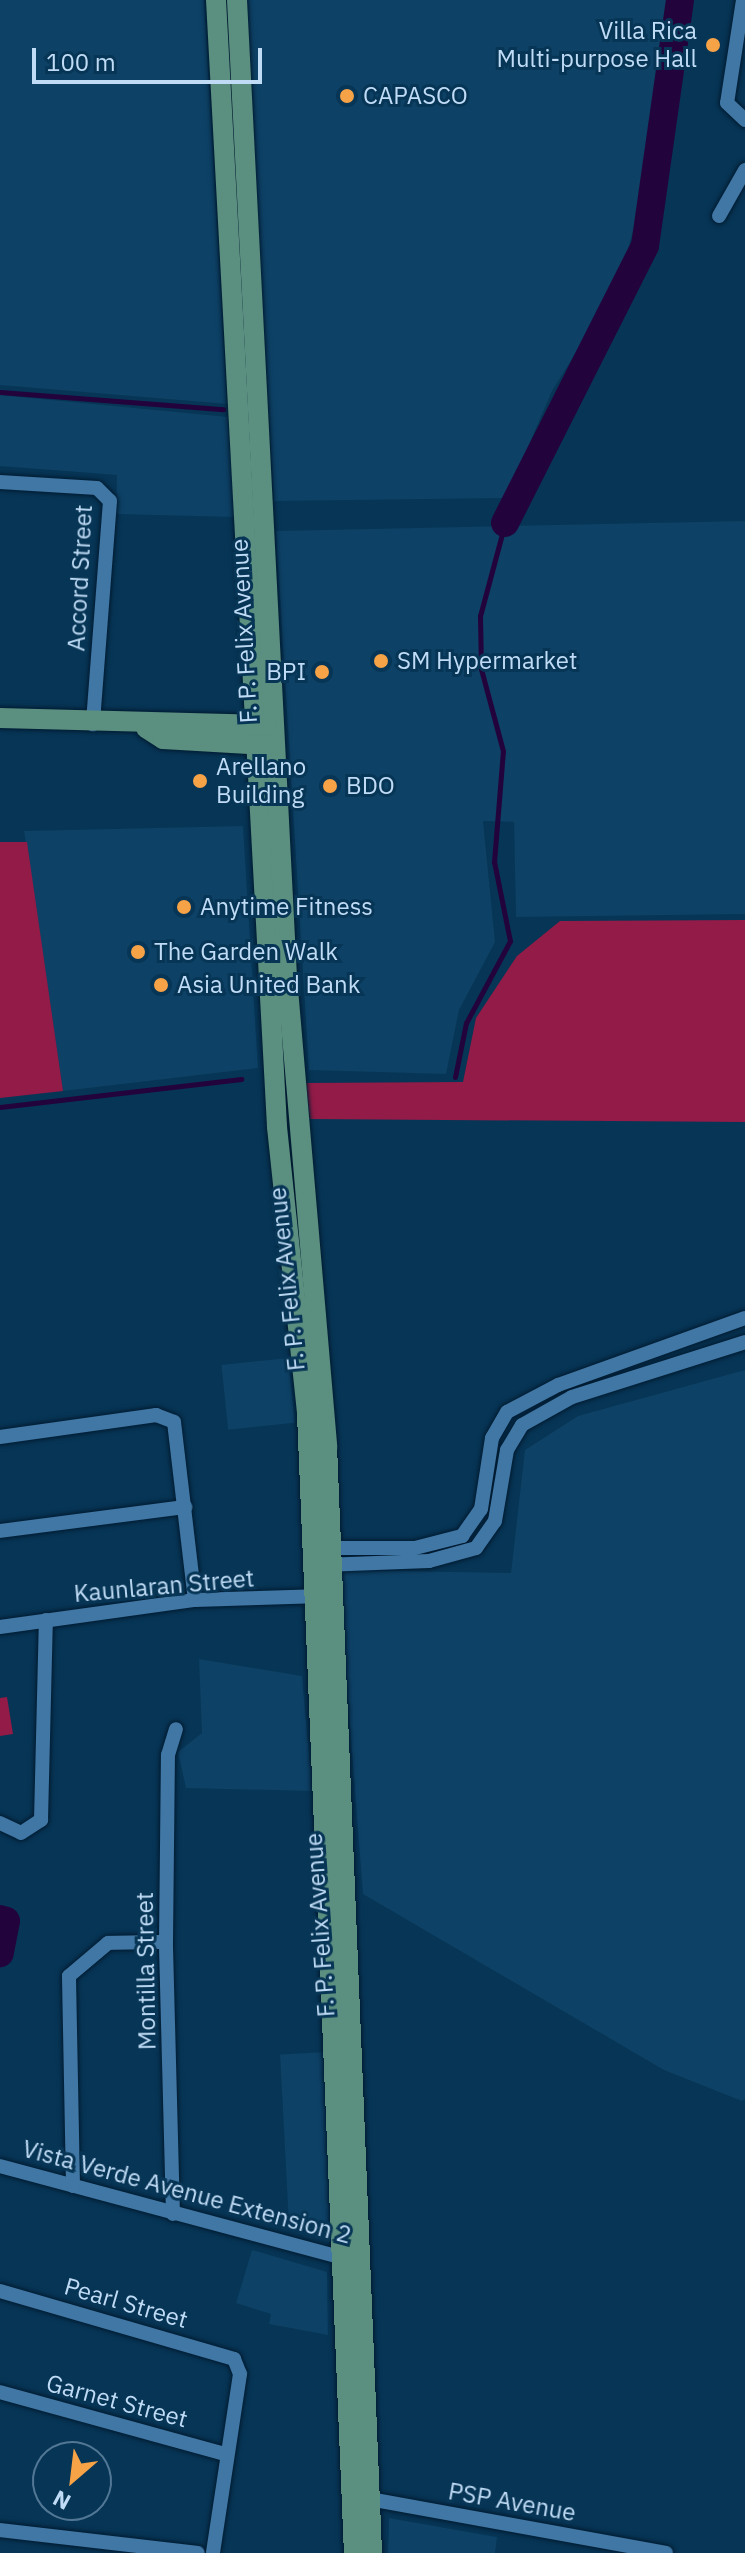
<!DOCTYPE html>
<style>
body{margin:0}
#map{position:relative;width:745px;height:2553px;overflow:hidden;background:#073555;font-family:"IBM Plex Sans",sans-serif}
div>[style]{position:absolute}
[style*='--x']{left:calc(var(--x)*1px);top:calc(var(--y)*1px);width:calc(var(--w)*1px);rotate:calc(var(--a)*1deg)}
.built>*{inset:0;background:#0d4165;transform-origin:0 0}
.green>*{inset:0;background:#921b47}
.stream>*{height:5px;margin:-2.5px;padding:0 2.5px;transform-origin:2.5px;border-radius:2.5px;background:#23033b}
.river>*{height:28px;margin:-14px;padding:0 14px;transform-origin:14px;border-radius:14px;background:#23033b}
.roads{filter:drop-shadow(0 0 2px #001b31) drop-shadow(0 0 2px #001b31)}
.street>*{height:14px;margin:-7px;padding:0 7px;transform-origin:7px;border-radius:7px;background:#4077a4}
.secondary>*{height:20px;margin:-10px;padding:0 10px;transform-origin:10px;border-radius:10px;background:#5b8f80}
.dots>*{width:22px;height:22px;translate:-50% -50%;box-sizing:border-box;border:4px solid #073555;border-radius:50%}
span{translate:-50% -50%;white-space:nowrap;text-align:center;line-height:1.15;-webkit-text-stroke:6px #073555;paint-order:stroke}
.poi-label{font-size:24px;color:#bfdbf5}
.right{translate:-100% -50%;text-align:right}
.left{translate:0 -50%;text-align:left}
.street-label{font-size:24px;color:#bfdbf5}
.north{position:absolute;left:32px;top:2441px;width:80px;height:80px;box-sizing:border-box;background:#073555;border:2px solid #517795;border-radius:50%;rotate:208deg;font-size:22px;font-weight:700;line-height:32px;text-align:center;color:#bfdbf5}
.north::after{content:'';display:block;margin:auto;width:28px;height:36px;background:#f6a246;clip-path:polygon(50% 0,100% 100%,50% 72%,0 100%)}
.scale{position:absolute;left:32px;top:48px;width:230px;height:36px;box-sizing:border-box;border:4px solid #bfdbf5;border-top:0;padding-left:10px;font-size:24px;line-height:28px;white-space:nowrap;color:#bfdbf5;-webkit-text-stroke:6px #073555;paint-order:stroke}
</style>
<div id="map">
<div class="built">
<i style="clip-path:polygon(0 0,204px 0,227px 404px,0 385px)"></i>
<i style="clip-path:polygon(244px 0,674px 0,642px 197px,619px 283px,552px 391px,506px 498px,274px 501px)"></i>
<i style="clip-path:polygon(0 395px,228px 417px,235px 517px,116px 514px,117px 475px,0 466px)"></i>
<i style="clip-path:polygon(745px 521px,745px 914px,516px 917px,514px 822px,483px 821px,495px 942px,459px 1010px,446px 1074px,309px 1070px,276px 531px)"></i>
<i style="clip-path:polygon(243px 826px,258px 1068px,63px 1091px,24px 831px)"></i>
<i style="left:288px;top:1358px;width:65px;height:67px;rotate:84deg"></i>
<i style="clip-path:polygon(745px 1370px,745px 2099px,742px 2101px,664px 2070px,363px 1894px,338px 1570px,511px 1573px,525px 1450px,578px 1416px)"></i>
<i style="clip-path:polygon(199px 1659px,302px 1676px,312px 1791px,186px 1788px,178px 1752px,202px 1733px)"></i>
<i style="left:326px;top:2052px;width:171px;height:46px;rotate:87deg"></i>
<i style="clip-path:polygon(252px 2250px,327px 2272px,328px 2335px,269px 2324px,271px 2314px,236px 2303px)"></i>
<i style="clip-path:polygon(389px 2518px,497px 2537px,495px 2553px,388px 2553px)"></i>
</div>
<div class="green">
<i style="clip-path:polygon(0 842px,27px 842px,63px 1091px,0 1098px)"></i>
<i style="clip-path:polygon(745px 920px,745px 1122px,310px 1119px,306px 1083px,463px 1082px,476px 1018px,517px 956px,560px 921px)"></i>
<i style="clip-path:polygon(7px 1697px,13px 1734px,0 1736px,0 1698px)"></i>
</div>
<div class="stream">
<i style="--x:0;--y:392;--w:224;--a:4.4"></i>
<i style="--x:455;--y:1077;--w:55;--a:-78.5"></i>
<i style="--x:466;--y:1023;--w:93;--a:-61.8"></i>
<i style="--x:510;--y:941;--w:81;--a:-101.4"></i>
<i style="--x:494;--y:862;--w:111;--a:-85.4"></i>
<i style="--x:503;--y:751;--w:85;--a:-105"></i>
<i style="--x:481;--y:669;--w:53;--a:-91.1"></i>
<i style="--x:480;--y:616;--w:96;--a:-75"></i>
<i style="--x:0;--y:1107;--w:243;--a:-6.6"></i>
</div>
<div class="river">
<i style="--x:505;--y:523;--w:310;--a:-63.2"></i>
<i style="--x:645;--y:246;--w:248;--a:-81.9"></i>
<i style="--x:0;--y:1919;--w:6;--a:18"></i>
<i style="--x:6;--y:1921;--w:33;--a:101"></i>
</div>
<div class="roads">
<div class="street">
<i style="--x:743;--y:0;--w:104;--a:98.8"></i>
<i style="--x:727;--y:103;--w:25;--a:43"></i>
<i style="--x:719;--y:216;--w:53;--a:-60.5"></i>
<i style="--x:0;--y:482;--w:97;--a:3.5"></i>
<i style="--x:97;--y:488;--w:18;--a:45"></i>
<i style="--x:110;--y:501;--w:224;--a:94.4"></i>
<i style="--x:0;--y:1437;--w:158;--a:-8"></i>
<i style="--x:156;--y:1415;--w:19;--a:21"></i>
<i style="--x:174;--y:1422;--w:179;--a:83.3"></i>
<i style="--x:0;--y:1531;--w:187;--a:-7.4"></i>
<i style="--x:323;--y:1548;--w:92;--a:0"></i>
<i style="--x:415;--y:1548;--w:49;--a:-14.3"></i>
<i style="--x:462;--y:1536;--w:33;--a:-55"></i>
<i style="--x:481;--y:1509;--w:72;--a:-81.2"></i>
<i style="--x:492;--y:1438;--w:30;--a:-60"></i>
<i style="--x:507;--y:1412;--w:58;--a:-27.9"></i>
<i style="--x:558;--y:1385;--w:199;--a:-19.7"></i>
<i style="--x:323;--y:1565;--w:106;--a:-2.2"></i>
<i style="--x:429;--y:1561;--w:49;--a:-15.5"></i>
<i style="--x:476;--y:1548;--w:33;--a:-55"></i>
<i style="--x:495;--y:1521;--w:72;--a:-80.4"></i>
<i style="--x:507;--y:1450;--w:29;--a:-59"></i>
<i style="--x:522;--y:1425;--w:57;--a:-29.2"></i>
<i style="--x:572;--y:1397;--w:182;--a:-17.6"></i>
<i style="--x:0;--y:1627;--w:197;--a:-7.9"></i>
<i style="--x:195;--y:1600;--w:127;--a:-1.8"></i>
<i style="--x:0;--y:1823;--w:23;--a:25"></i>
<i style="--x:21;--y:1833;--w:24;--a:-33"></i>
<i style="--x:41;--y:1820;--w:200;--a:-88.6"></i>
<i style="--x:0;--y:2166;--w:359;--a:15"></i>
<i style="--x:73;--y:2186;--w:210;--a:-91.1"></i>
<i style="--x:69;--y:1976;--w:51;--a:-40.2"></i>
<i style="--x:108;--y:1943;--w:58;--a:-1"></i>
<i style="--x:173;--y:2214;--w:272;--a:-91.5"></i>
<i style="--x:166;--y:1942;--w:187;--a:-89.4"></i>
<i style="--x:168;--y:1755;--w:27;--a:-73"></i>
<i style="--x:0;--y:2291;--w:244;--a:16.2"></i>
<i style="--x:234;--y:2359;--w:16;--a:68"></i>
<i style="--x:240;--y:2374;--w:181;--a:98.6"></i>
<i style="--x:0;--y:2392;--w:230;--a:15.4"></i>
<i style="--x:364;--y:2498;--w:307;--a:10.3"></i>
<i style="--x:0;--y:2530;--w:199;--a:6.6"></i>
</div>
<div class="secondary">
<i style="--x:216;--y:0;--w:1129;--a:86.9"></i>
<i style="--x:277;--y:1127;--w:289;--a:84"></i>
<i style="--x:307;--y:1414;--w:1140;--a:87.64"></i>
<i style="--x:237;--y:0;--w:978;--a:87.07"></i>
<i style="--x:287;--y:977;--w:471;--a:85.1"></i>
<i style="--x:327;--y:1446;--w:1108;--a:87.67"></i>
<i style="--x:0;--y:718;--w:266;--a:1.5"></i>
<i style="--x:146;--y:728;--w:20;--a:33"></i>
<i style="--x:163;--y:739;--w:103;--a:3.3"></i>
</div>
</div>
<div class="dots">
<i style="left:713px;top:45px;background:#f6a246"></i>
<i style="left:347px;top:96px;background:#f6a246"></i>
<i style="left:381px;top:661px;background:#f6a246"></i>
<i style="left:322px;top:672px;background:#f6a246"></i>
<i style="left:200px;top:781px;background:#f6a246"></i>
<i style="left:330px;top:786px;background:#f6a246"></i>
<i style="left:184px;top:907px;background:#f6a246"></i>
<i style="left:138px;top:952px;background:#f6a246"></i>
<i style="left:161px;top:985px;background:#f6a246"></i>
</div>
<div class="poi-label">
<span class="right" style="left:697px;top:45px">Villa Rica<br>Multi-purpose Hall</span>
<span class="left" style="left:363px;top:96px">CAPASCO</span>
<span class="left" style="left:397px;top:661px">SM Hypermarket</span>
<span class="right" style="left:306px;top:672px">BPI</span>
<span class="left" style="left:216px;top:781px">Arellano<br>Building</span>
<span class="left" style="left:346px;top:786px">BDO</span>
<span class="left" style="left:200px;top:907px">Anytime Fitness</span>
<span class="left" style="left:154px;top:952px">The Garden Walk</span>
<span class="left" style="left:177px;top:985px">Asia United Bank</span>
</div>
<div class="street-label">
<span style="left:80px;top:578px;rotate:-87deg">Accord Street</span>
<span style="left:244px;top:631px;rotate:-93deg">F. P. Felix Avenue</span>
<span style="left:287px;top:1279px;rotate:-96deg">F. P. Felix Avenue</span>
<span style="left:164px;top:1586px;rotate:-5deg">Kaunlaran Street</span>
<span style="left:320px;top:1925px;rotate:-94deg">F. P. Felix Avenue</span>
<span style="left:146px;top:1971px;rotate:-91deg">Montilla Street</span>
<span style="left:187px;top:2192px;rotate:15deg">Vista Verde Avenue Extension 2</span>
<span style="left:126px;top:2303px;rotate:16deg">Pearl Street</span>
<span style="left:117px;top:2401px;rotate:15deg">Garnet Street</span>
<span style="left:512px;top:2502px;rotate:10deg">PSP Avenue</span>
</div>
<div class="north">N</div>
<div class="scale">100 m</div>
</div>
